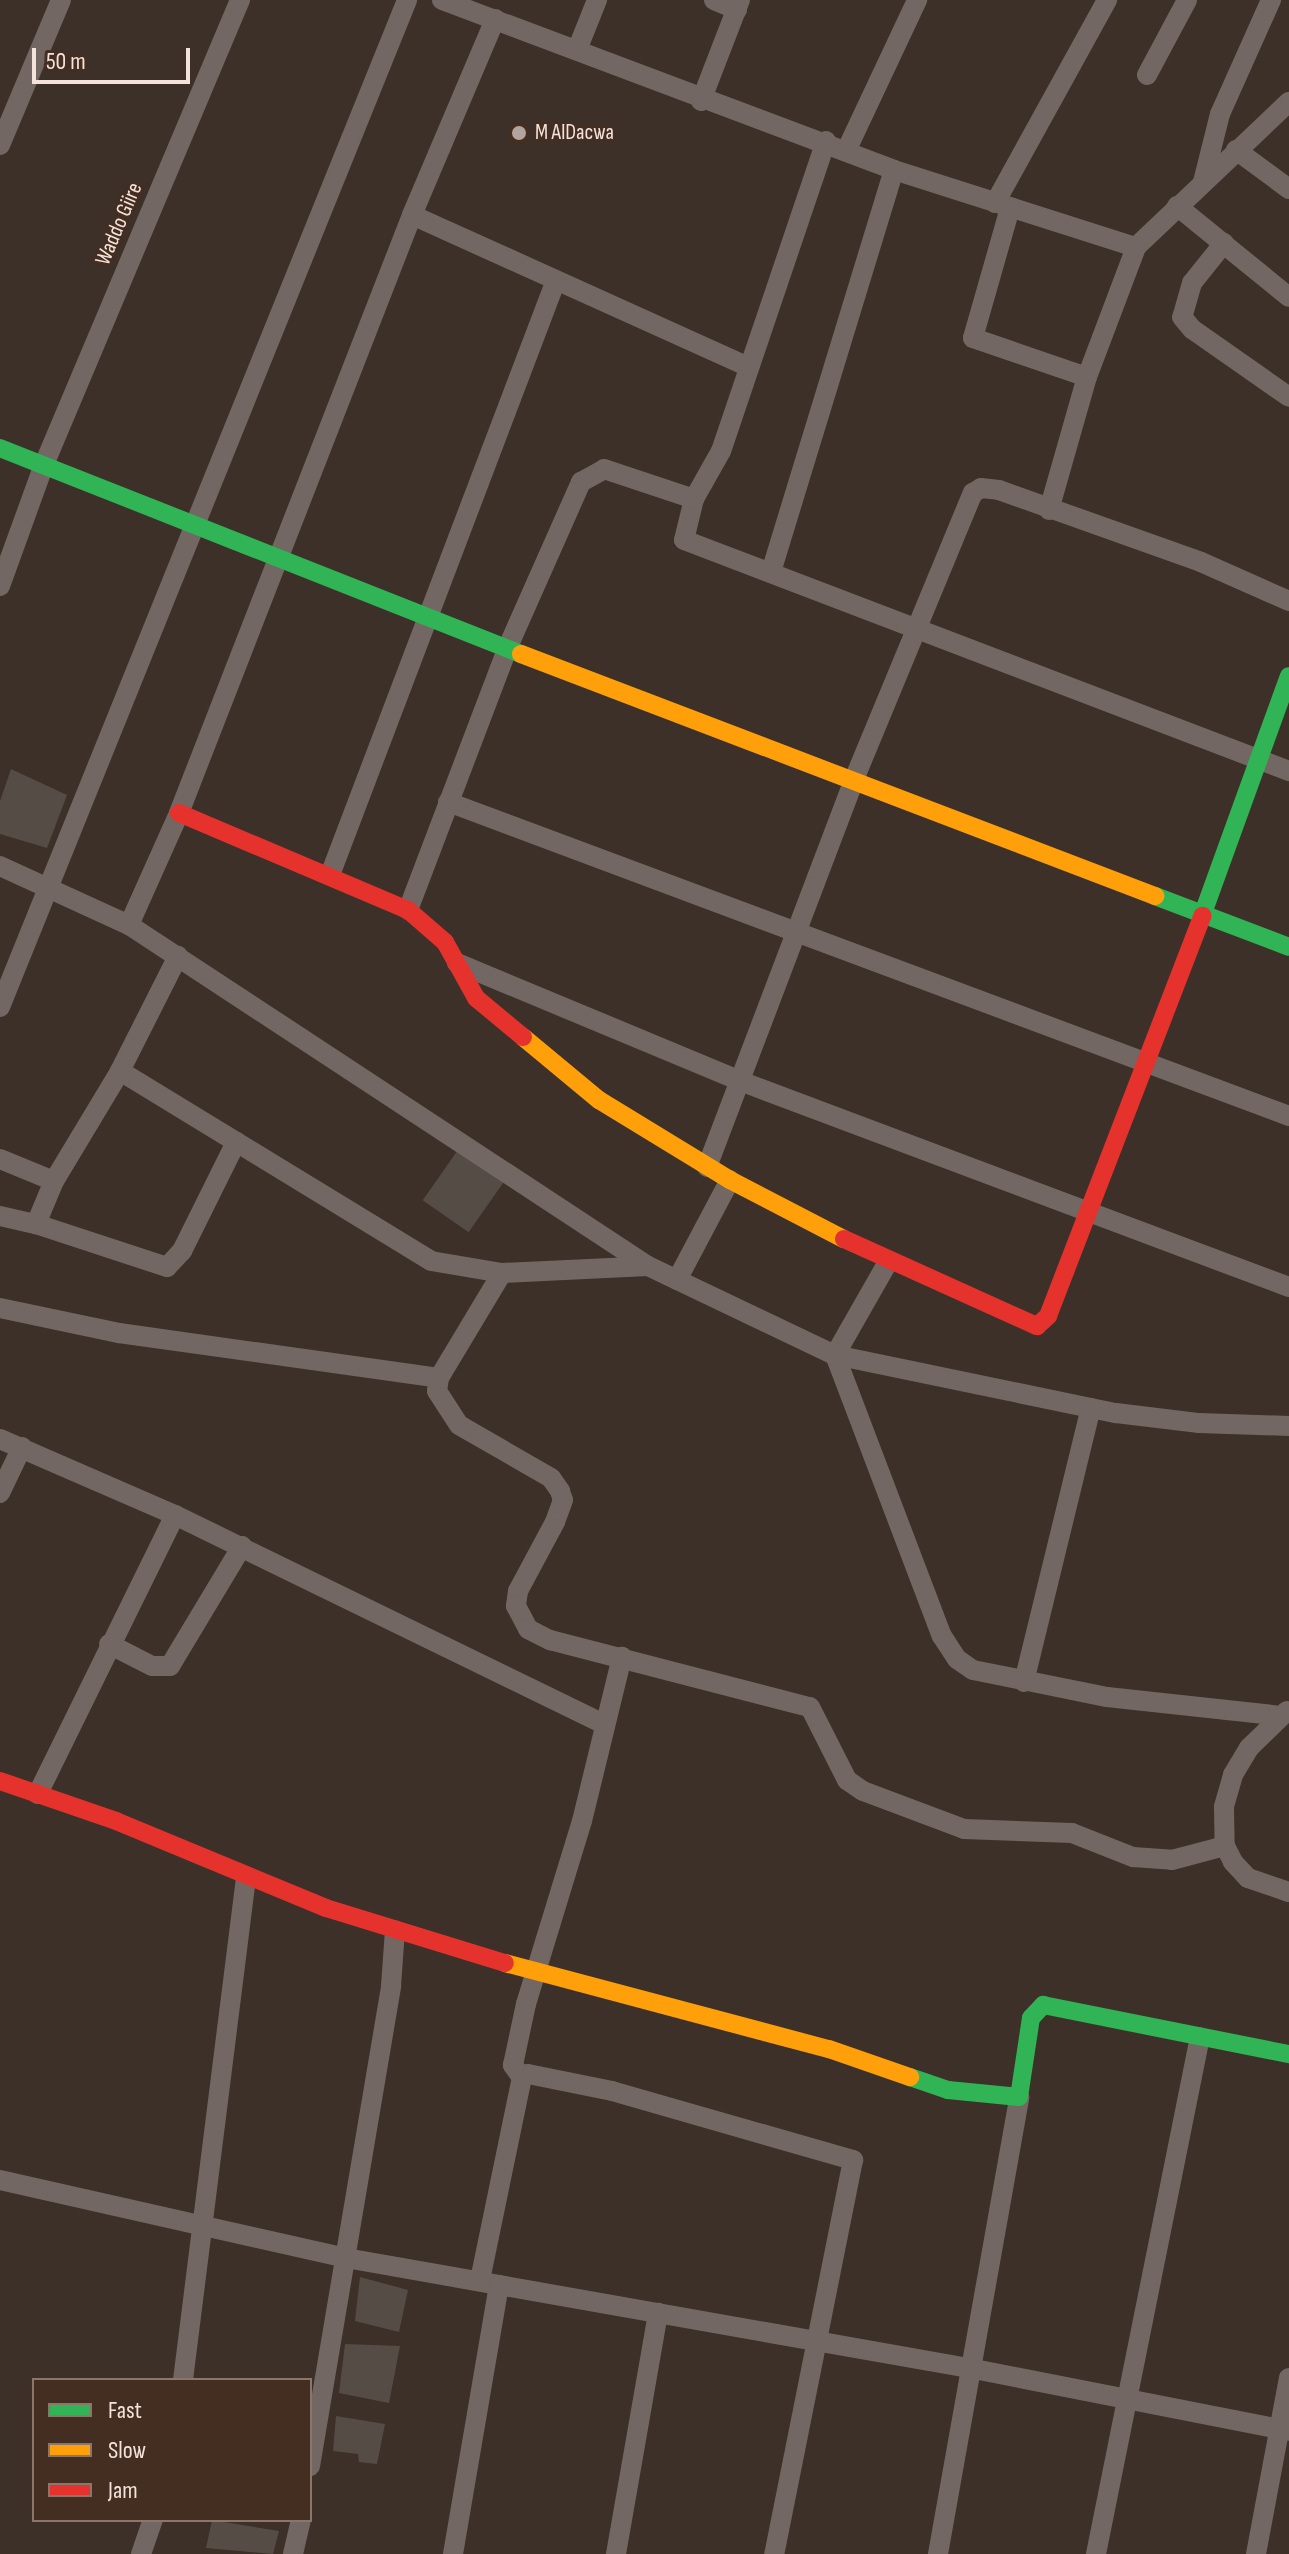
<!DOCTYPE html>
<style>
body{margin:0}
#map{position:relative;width:1289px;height:2554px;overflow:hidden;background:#3c3029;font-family:"Sofia Sans Condensed",sans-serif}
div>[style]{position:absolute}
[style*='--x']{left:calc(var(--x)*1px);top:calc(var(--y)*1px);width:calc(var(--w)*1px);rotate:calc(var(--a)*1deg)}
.building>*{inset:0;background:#564c46;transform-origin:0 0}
.street>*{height:20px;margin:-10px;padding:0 10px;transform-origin:10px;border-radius:10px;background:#726762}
.fast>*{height:18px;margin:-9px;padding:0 9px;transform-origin:9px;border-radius:9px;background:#30b455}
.slow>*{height:18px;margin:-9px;padding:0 9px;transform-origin:9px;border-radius:9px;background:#ff9f0a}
.jam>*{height:18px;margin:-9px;padding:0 9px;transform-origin:9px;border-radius:9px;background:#e5322d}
.dots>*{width:22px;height:22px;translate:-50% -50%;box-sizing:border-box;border:4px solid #442d21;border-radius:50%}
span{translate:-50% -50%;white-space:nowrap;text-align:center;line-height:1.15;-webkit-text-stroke:6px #442d21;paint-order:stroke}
.poi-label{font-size:22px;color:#f3e3db}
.left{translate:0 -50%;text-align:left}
.street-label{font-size:22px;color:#f3e3db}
.legend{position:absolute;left:32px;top:2378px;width:280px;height:144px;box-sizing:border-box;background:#442d21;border:2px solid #8a766b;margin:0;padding:10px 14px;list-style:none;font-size:24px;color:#f3e3db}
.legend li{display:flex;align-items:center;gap:16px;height:40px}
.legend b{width:40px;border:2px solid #8a766b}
.scale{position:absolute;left:32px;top:48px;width:158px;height:36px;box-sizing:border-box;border:4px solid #f3e3db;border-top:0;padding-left:10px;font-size:24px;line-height:28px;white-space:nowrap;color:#f3e3db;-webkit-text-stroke:6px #442d21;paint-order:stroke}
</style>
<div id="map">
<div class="building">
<i style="clip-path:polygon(11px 769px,67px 795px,47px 848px,0 834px,0 801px)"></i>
<i style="left:460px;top:1147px;width:56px;height:65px;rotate:35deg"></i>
<i style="clip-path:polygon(360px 2277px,408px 2290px,399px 2332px,355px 2321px)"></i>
<i style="clip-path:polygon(345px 2344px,400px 2346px,389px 2403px,339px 2393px)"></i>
<i style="clip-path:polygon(336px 2416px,385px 2424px,377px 2464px,359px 2462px,358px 2454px,333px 2451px)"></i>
<i style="clip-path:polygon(212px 2520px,279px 2531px,273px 2554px,206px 2548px)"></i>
</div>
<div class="street">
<i style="--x:442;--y:0;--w:483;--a:20.6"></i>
<i style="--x:894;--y:170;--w:254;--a:17.7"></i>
<i style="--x:1136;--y:247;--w:211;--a:-43.5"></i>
<i style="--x:714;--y:0;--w:25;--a:23"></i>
<i style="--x:577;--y:50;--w:54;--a:-68.2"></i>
<i style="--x:1147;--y:75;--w:85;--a:-61.9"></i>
<i style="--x:701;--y:101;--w:108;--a:-68.9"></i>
<i style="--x:826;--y:141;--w:327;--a:108.7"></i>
<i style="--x:721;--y:451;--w:55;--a:119.4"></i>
<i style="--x:694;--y:499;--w:42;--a:103.7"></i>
<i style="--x:684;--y:540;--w:648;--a:20.9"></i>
<i style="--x:0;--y:145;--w:157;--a:-67.2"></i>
<i style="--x:847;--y:149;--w:165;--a:-64.8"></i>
<i style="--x:1236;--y:150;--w:66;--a:36.3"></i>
<i style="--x:1203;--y:182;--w:70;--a:-76"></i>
<i style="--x:1220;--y:114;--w:125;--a:-65.9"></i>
<i style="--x:995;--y:203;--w:232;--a:-61.1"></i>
<i style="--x:1177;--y:206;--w:144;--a:39.1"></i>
<i style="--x:1010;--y:208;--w:135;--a:105.9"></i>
<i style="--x:973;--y:338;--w:120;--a:18.9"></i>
<i style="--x:412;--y:215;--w:370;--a:24.3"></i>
<i style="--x:1224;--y:243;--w:51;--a:128.7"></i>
<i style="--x:1192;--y:283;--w:35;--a:106"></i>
<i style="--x:1182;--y:317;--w:16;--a:50"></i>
<i style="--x:1192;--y:329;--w:118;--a:35"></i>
<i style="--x:1049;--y:510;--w:138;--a:-74.1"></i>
<i style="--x:1087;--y:377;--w:139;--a:-69.3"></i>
<i style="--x:771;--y:572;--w:420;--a:-73"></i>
<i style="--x:0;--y:586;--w:127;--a:-70.1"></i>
<i style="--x:43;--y:467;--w:507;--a:-67.13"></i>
<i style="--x:448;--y:802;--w:898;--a:20.47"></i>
<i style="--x:0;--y:866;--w:142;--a:24.6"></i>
<i style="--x:129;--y:925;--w:621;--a:33.31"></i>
<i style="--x:330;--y:875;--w:636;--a:-69.2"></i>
<i style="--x:408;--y:910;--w:279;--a:-69.2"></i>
<i style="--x:507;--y:649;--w:183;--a:-66.1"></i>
<i style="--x:581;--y:482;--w:26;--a:-29"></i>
<i style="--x:604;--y:469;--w:95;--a:18.4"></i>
<i style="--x:129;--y:925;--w:123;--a:-65.9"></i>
<i style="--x:179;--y:813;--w:642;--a:-68.71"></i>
<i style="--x:412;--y:215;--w:213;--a:-67"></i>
<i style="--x:457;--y:963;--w:307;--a:22.6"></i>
<i style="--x:740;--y:1081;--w:586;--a:20.57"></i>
<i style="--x:0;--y:1007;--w:1086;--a:-67.99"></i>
<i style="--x:120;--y:1071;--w:129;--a:-63.2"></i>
<i style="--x:0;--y:1159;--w:58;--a:22.2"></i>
<i style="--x:54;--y:1181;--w:128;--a:-59"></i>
<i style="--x:120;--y:1071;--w:364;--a:31.4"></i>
<i style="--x:431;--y:1261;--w:72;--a:9.6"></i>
<i style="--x:502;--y:1273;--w:146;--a:-2.7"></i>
<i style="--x:648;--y:1266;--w:207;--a:25.5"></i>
<i style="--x:835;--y:1355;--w:287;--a:11.7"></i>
<i style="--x:1116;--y:1413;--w:84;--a:6.9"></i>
<i style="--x:1199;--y:1423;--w:90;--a:1.9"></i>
<i style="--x:707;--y:1167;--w:412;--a:-69.2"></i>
<i style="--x:853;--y:782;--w:313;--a:-67.5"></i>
<i style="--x:973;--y:493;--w:9;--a:-32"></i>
<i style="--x:981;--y:488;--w:18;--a:6"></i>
<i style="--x:999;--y:490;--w:214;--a:19.6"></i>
<i style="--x:1201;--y:562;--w:96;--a:23.9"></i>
<i style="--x:0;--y:1216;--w:37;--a:13"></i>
<i style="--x:36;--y:1224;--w:47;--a:-67.3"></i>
<i style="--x:36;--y:1224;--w:138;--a:18.2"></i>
<i style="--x:167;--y:1267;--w:22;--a:-47"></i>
<i style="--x:182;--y:1251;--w:122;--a:-63.6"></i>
<i style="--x:888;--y:1262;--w:107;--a:119.7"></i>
<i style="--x:835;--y:1355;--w:301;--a:69.2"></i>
<i style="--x:942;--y:1636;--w:27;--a:57"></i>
<i style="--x:957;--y:1659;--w:19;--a:35"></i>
<i style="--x:973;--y:1670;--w:137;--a:11.4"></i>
<i style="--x:1107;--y:1697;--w:175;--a:6.2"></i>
<i style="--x:502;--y:1273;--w:122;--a:121"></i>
<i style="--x:439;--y:1378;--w:13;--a:99"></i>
<i style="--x:437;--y:1391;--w:40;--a:57.1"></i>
<i style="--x:459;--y:1425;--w:106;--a:29.9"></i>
<i style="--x:551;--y:1478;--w:16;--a:55"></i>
<i style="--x:560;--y:1491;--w:9;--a:72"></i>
<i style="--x:563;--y:1500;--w:23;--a:110"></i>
<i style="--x:555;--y:1522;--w:78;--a:118.2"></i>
<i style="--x:518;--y:1591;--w:15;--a:98"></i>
<i style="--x:516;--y:1606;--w:26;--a:62"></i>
<i style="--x:528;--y:1629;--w:25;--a:27"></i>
<i style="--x:550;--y:1640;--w:268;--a:14.5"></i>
<i style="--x:810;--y:1707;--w:82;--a:63.1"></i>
<i style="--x:847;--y:1780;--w:19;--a:35"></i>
<i style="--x:863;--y:1791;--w:108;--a:20.6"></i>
<i style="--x:964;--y:1829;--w:108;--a:2.1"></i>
<i style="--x:1072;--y:1833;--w:66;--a:21.5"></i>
<i style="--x:1133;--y:1857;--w:39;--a:4"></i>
<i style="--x:1172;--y:1860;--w:55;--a:-14.8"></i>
<i style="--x:677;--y:1280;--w:113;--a:-62.1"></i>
<i style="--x:0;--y:1308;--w:122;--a:11.9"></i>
<i style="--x:119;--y:1333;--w:323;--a:8"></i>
<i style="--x:0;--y:1439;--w:191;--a:23.5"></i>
<i style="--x:175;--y:1515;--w:311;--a:116.2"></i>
<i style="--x:0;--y:1493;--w:51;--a:-64.4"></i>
<i style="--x:175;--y:1515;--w:477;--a:26"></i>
<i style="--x:109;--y:1644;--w:48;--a:27.1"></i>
<i style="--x:152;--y:1666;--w:18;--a:0"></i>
<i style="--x:170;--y:1666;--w:140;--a:-59"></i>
<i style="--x:1024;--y:1682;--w:282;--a:-76.3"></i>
<i style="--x:1287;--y:1711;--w:53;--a:135.8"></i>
<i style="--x:1249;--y:1748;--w:31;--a:121"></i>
<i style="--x:1233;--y:1775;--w:33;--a:106"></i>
<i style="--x:1224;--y:1807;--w:39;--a:89"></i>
<i style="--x:1225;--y:1846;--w:18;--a:63"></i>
<i style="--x:1233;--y:1862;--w:22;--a:47"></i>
<i style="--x:1248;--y:1878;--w:43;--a:18.9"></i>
<i style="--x:522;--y:2078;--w:16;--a:-125"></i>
<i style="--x:513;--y:2065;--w:62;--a:-78"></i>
<i style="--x:526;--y:2004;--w:191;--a:-73"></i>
<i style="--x:582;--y:1821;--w:169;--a:-76.3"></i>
<i style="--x:0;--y:2180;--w:355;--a:12.7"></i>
<i style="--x:346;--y:2258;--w:638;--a:10.02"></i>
<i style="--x:974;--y:2369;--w:321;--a:11.1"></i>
<i style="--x:480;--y:2280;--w:206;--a:-78.3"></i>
<i style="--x:522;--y:2078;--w:7;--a:-34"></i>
<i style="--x:528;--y:2074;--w:86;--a:11.4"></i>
<i style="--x:612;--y:2091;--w:251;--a:16"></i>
<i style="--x:853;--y:2160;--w:402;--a:101.3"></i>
<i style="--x:183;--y:2380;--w:506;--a:-82.85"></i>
<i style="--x:310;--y:2466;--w:487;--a:-80.4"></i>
<i style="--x:391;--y:1986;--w:56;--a:-85.9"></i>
<i style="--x:141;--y:2554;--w:36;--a:-71"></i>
<i style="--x:293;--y:2554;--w:35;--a:-77"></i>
<i style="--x:453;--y:2554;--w:273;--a:-80.3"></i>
<i style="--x:616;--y:2554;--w:245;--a:-80.1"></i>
<i style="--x:938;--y:2554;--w:464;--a:-79.9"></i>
<i style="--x:1096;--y:2554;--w:527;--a:-78.63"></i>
<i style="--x:1256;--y:2554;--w:179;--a:-79.4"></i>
</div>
<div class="fast">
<i style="--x:0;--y:448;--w:560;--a:21.57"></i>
<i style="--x:1155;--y:896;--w:143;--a:20.8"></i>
<i style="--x:1202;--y:916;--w:255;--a:-70.1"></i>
<i style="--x:910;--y:2077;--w:40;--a:18.9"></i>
<i style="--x:948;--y:2090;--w:71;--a:5.6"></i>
<i style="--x:1019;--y:2097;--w:80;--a:-81.4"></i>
<i style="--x:1031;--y:2018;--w:18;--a:-47"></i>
<i style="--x:1043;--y:2005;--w:251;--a:11.3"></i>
</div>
<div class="slow">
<i style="--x:521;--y:654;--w:679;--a:20.89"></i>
<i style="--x:523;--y:1037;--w:99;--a:39.7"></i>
<i style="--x:599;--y:1100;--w:153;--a:31.4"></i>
<i style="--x:730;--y:1180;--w:128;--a:27.4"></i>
<i style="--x:505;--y:1963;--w:335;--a:14.9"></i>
<i style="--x:829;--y:2049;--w:86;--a:19.1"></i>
</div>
<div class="jam">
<i style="--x:179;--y:813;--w:249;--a:23"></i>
<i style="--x:408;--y:910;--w:49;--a:40.9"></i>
<i style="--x:445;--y:942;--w:64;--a:61"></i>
<i style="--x:476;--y:998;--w:61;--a:39.7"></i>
<i style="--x:844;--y:1239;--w:212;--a:24.3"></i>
<i style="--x:1037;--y:1326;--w:15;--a:-42"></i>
<i style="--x:1048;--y:1316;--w:429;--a:-68.9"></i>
<i style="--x:0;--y:1781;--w:123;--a:19"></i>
<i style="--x:116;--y:1821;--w:227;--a:22.5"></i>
<i style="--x:326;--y:1908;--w:187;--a:17.1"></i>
</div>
<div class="dots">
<i style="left:519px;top:133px;background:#b3a49d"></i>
</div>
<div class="poi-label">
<span class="left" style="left:535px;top:133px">M AlDacwa</span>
</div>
<div class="street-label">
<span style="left:119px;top:224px;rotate:-67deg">Waddo Giire</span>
</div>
<ul class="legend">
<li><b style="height:10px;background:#30b455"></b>Fast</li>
<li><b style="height:10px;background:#ff9f0a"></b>Slow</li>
<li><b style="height:10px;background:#e5322d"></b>Jam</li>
</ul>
<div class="scale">50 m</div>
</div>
